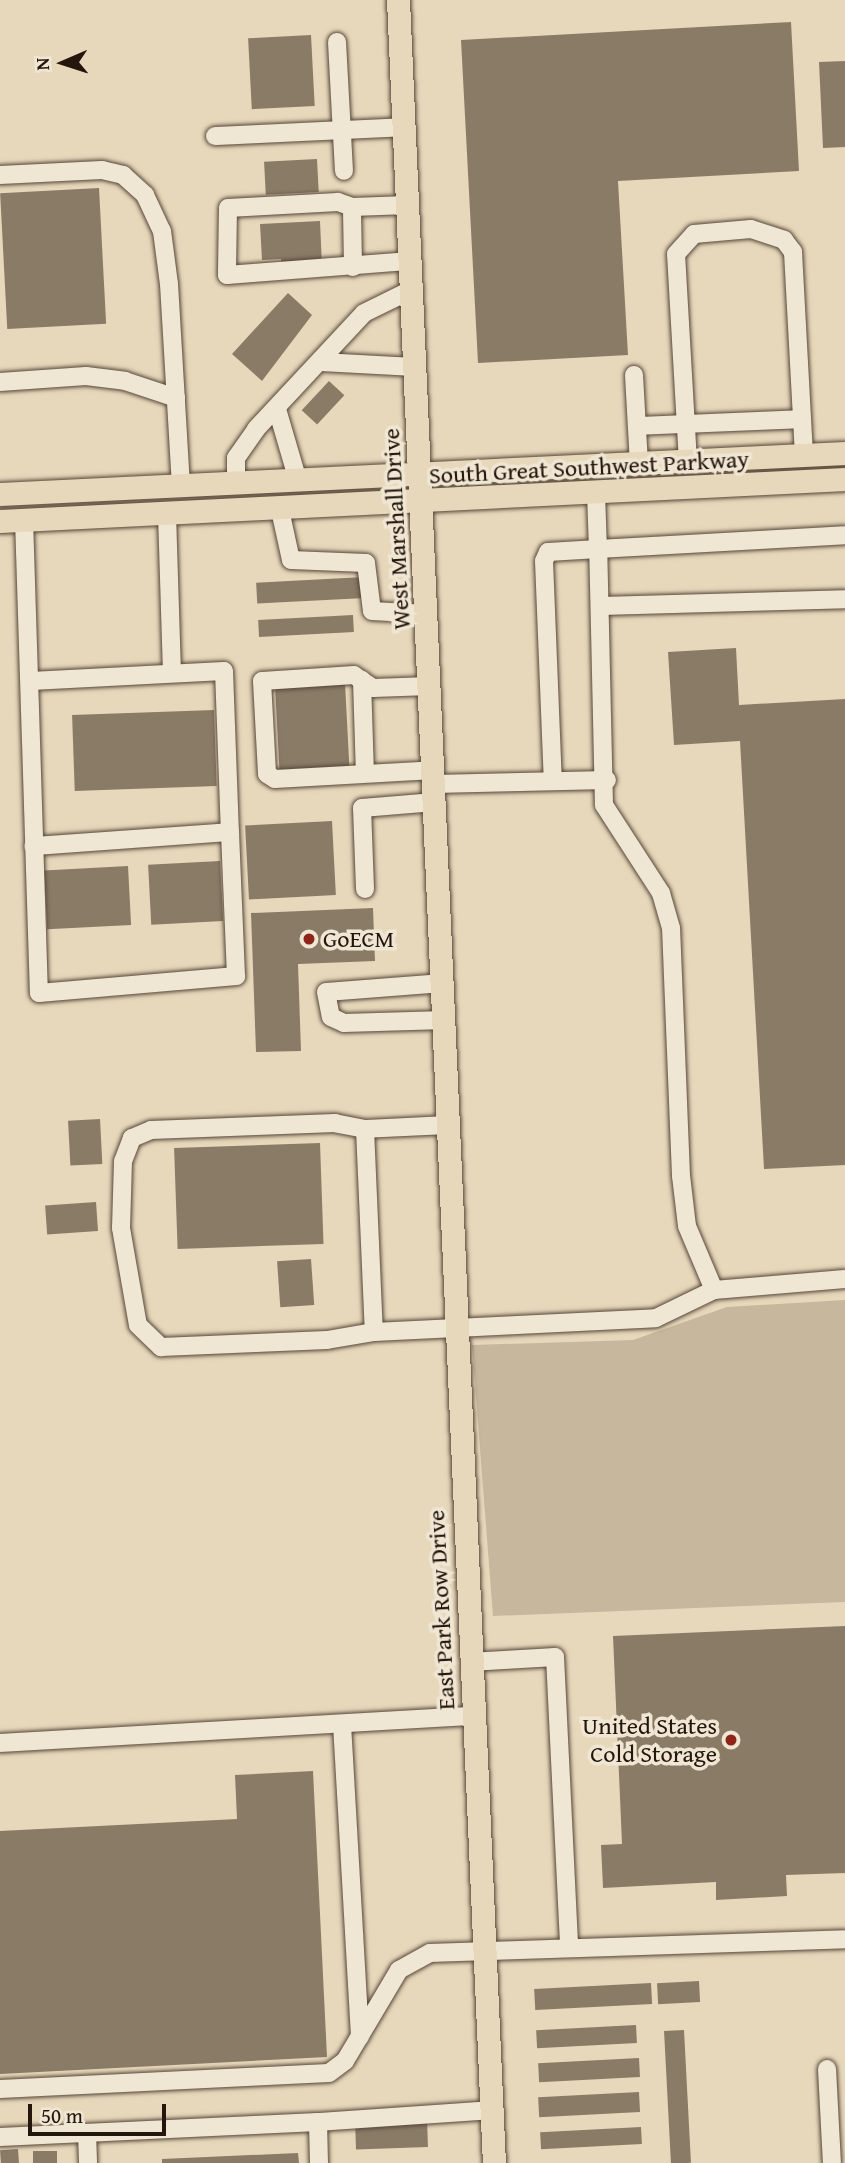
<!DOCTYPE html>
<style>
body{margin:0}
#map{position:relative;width:845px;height:2163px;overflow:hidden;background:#e7d8bb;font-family:"Gentium Book Plus",serif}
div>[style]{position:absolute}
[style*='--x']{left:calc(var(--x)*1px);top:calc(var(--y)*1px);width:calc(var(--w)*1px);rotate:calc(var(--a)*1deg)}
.green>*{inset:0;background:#c6b79d}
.building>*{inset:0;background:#8a7b67;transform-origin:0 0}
.roads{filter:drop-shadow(0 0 2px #564638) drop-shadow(0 0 2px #564638)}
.minor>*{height:18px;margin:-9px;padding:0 9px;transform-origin:9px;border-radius:9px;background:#efe6d3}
.major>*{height:23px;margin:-11.5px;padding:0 11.5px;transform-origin:11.5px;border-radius:11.5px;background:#e7d8bb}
.dots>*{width:19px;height:19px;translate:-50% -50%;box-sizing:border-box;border:4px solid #efe6d3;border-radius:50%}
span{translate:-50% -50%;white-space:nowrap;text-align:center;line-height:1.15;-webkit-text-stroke:7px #efe6d3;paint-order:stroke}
.street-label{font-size:24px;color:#25160d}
.poi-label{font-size:24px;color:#25160d}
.left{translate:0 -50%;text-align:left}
.right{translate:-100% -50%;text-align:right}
.north{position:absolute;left:28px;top:28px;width:70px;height:70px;-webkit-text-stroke:5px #efe6d3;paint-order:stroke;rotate:267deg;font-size:19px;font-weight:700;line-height:28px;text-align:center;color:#25160d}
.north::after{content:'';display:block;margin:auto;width:24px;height:32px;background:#25160d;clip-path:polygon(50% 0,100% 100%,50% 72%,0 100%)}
.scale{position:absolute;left:28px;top:2104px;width:138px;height:32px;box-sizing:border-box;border:4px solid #25160d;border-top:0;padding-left:9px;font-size:21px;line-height:24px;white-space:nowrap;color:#25160d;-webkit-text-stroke:5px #efe6d3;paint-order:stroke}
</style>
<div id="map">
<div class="green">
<i style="clip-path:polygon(845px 1300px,845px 1602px,493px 1616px,472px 1345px,633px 1340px,727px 1307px)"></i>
</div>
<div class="building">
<i style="clip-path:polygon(791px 22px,799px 171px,618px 181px,628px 355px,478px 363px,461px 40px)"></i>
<i style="left:311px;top:35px;width:71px;height:63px;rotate:87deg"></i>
<i style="clip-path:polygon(845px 61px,845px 147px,823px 148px,819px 62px)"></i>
<i style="left:317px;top:159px;width:33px;height:53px;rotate:87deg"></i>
<i style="left:99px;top:188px;width:136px;height:99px;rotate:87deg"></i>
<i style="clip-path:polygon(320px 221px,322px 266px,281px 268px,281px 259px,262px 260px,260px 224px)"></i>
<i style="clip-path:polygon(288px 293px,312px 315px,262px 381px,232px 354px)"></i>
<i style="left:329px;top:381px;width:21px;height:40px;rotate:43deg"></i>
<i style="left:364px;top:577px;width:21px;height:108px;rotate:87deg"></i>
<i style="left:353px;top:615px;width:17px;height:95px;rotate:87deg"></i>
<i style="clip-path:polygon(736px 648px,739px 705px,845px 699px,845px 1165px,764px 1169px,740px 741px,674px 745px,668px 652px)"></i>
<i style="left:345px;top:683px;width:84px;height:70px;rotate:87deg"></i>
<i style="left:214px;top:710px;width:76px;height:142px;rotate:88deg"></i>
<i style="left:332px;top:821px;width:74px;height:87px;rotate:87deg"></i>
<i style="left:220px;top:861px;width:60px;height:72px;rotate:87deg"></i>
<i style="left:128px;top:866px;width:59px;height:84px;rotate:87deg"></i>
<i style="clip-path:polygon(373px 908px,375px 961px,298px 964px,301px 1051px,256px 1052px,251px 913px)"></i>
<i style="left:100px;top:1119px;width:45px;height:32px;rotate:87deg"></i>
<i style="left:320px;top:1143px;width:101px;height:146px;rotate:88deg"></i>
<i style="left:96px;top:1202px;width:29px;height:51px;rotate:86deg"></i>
<i style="left:311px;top:1259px;width:46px;height:34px;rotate:86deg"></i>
<i style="clip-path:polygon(845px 1626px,845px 1873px,786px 1875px,787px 1896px,716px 1900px,716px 1882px,603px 1888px,601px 1845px,622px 1844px,613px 1636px)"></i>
<i style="clip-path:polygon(313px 1771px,327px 2057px,0 2074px,0 1831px,237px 1819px,235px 1775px)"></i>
<i style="left:699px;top:1981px;width:21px;height:42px;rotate:87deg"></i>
<i style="left:651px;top:1983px;width:21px;height:117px;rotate:87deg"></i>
<i style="left:636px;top:2025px;width:18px;height:100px;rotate:87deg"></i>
<i style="left:684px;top:2030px;width:133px;height:20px;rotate:87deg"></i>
<i style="left:639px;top:2058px;width:19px;height:101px;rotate:87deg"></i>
<i style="left:639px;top:2092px;width:20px;height:101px;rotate:87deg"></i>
<i style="left:427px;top:2119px;width:28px;height:72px;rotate:88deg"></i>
<i style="left:641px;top:2127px;width:17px;height:101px;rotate:87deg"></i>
<i style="left:18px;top:2149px;width:14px;height:18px;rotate:86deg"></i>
<i style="left:57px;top:2151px;width:12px;height:24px;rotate:90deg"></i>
<i style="clip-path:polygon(298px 2153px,299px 2163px,162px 2163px,162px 2159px)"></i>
</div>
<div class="roads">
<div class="minor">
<i style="--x:337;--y:42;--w:129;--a:86.9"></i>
<i style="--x:215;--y:136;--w:189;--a:-2.7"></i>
<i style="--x:0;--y:175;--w:102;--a:-2.8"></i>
<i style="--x:102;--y:170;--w:22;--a:13"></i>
<i style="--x:123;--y:175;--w:30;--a:42"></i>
<i style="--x:145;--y:195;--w:40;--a:65"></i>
<i style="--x:162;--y:231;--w:53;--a:82.5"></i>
<i style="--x:169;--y:284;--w:202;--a:86.6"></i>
<i style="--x:352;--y:207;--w:15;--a:-160"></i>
<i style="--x:338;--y:202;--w:110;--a:176.9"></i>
<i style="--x:228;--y:208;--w:67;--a:90.9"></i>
<i style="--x:227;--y:275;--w:184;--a:-4.4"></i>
<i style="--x:353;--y:267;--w:60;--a:-91"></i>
<i style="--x:352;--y:207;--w:56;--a:-2"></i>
<i style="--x:321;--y:362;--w:94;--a:3"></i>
<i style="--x:634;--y:375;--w:90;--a:86.8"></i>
<i style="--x:0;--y:382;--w:86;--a:-4"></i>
<i style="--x:86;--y:376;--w:39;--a:7"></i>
<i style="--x:125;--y:381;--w:54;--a:18.4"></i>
<i style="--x:277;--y:409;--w:75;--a:73.7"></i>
<i style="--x:637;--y:426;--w:165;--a:-2.4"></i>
<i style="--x:688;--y:462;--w:208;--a:-93.3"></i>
<i style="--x:676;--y:254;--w:27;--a:-48"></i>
<i style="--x:694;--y:234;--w:57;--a:-5"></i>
<i style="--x:751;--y:229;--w:35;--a:18"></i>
<i style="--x:784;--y:240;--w:15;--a:53"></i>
<i style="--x:793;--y:252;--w:204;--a:86.9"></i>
<i style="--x:236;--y:484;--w:26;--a:-90"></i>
<i style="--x:236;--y:458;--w:35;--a:-55"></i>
<i style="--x:256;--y:429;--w:158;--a:-47"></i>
<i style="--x:364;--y:313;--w:52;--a:-26.1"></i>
<i style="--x:596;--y:493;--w:56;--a:88"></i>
<i style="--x:598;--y:549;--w:247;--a:-3.2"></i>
<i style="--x:280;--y:510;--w:51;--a:77.6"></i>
<i style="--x:291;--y:560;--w:75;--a:2.3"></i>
<i style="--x:366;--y:563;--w:48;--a:82.9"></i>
<i style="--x:372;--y:611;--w:55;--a:3.1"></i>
<i style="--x:167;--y:514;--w:158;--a:88.2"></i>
<i style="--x:24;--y:519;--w:474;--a:88.2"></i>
<i style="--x:39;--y:993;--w:198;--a:-4.9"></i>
<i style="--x:236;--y:976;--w:144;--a:-92.4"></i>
<i style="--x:601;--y:606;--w:244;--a:-1.6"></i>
<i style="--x:362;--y:680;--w:93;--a:88.2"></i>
<i style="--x:31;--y:681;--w:193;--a:-3"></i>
<i style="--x:224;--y:671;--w:161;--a:87.9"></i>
<i style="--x:230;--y:832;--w:197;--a:175.9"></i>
<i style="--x:430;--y:686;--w:57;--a:178"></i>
<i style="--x:373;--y:688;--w:23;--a:-146"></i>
<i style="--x:354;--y:675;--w:92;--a:176.3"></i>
<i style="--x:262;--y:681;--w:93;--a:86.9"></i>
<i style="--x:267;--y:774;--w:9;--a:32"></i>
<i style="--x:275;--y:779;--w:159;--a:-3.2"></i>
<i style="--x:434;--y:784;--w:173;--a:-1.3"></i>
<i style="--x:365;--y:889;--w:81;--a:-92.1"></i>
<i style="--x:362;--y:808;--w:73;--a:-4.7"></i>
<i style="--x:443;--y:983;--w:117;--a:175.6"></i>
<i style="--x:326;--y:992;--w:25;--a:79"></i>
<i style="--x:331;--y:1017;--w:14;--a:25"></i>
<i style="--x:344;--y:1023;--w:101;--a:-1.7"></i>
<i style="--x:449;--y:1125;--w:84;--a:177.3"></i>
<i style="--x:365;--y:1129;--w:203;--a:87.5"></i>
<i style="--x:374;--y:1332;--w:282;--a:-2.8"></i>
<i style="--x:656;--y:1318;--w:64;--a:-25.8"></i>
<i style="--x:714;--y:1290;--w:69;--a:-112.9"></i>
<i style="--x:687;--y:1226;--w:50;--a:-96.8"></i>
<i style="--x:681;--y:1176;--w:248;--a:-92.3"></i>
<i style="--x:671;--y:928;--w:36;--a:-106"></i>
<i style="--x:661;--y:893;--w:105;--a:-122.9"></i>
<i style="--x:604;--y:805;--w:256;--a:-91.3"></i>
<i style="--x:598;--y:549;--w:50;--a:176.6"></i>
<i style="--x:548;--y:552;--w:10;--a:114"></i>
<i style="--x:544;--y:561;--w:220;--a:87.7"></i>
<i style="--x:365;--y:1129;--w:31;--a:-169"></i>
<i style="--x:335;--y:1123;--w:184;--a:177.8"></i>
<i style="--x:151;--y:1130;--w:21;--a:157"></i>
<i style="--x:132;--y:1138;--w:25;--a:111"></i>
<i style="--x:123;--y:1161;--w:67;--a:91.7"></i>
<i style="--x:121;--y:1228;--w:98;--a:80.1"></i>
<i style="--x:138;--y:1325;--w:32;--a:44"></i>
<i style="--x:161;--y:1347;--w:166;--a:-2.4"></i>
<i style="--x:327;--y:1340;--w:48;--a:-9.7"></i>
<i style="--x:714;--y:1290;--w:131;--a:-4.8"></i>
<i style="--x:470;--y:1662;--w:85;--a:-3.4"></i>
<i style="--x:555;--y:1657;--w:290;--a:87.2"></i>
<i style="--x:342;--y:1724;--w:313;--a:86.7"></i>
<i style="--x:0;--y:1743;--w:474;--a:-3.3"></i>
<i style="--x:827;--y:2069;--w:94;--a:87"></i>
<i style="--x:0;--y:2089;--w:329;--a:-2.8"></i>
<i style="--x:329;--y:2073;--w:20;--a:-37"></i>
<i style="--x:345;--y:2061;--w:106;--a:-59.3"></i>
<i style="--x:399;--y:1970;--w:35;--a:-29"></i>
<i style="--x:430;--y:1953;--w:415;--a:-1.9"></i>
<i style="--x:87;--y:2133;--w:30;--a:88"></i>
<i style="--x:0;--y:2137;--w:318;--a:-2.7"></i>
<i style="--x:319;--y:2163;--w:41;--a:-91.4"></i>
<i style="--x:318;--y:2122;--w:174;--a:-3.9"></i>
</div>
<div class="major">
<i style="--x:398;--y:0;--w:2165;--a:87.46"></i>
<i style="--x:0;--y:494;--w:846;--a:-2.78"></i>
<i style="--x:0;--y:521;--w:846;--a:-2.85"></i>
</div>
</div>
<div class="dots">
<i style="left:309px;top:939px;background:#8f2418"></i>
<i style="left:731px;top:1740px;background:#8f2418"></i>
</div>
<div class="street-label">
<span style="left:589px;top:467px;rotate:-3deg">South Great Southwest Parkway</span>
<span style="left:396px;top:529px;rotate:-93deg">West Marshall Drive</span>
<span style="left:441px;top:1610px;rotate:-93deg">East Park Row Drive</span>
</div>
<div class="poi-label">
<span class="left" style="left:323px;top:939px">GoECM</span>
<span class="right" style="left:717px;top:1740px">United States<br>Cold Storage</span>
</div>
<div class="north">N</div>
<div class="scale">50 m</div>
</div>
